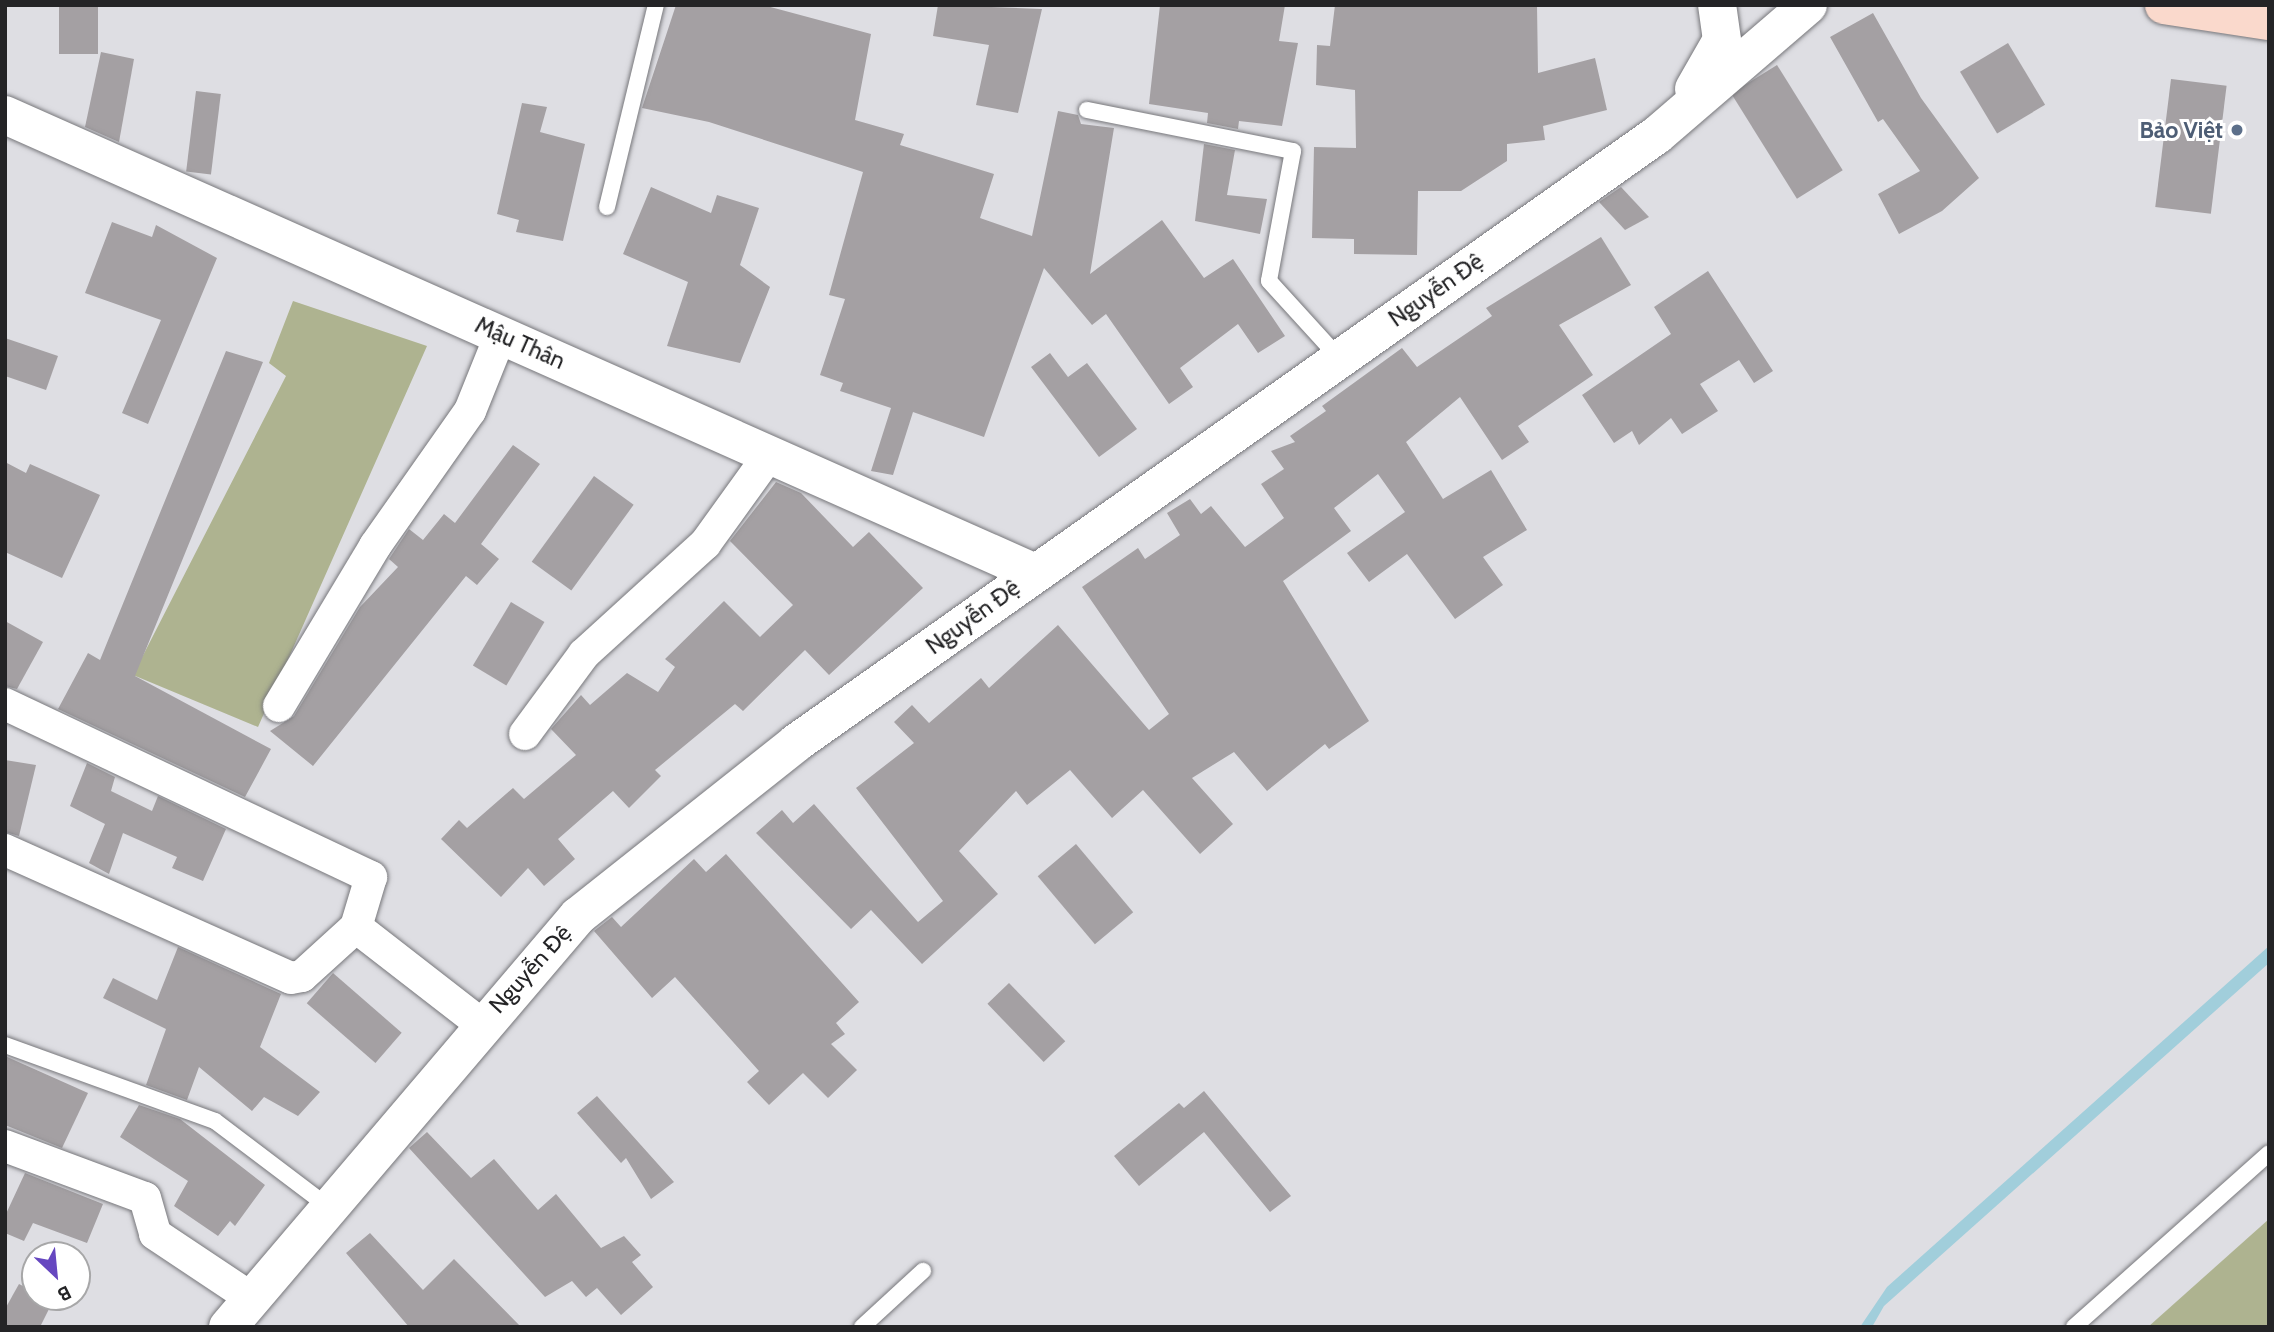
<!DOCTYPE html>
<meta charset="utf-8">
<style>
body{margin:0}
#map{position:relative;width:2274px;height:1332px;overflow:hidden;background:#dedee3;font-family:Cabin,sans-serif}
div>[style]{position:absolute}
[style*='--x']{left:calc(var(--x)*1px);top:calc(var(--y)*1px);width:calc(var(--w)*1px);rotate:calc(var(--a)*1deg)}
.green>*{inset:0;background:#aeb390}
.water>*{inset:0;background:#a1cedb}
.building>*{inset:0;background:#a4a0a3;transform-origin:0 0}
.roads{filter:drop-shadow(0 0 2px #77777b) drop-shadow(0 0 2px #77777b)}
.service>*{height:16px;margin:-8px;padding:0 8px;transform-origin:8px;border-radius:8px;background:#fff}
.minor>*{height:32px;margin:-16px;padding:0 16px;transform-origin:16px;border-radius:16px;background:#fff}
.tertiary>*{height:38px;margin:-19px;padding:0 19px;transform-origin:19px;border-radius:19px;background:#fff}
.secondary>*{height:38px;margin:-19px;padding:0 19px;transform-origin:19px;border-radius:19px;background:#fad9cc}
.dots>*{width:19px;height:19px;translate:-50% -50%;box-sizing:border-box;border:4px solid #fff;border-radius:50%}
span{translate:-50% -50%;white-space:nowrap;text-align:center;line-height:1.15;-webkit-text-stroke:6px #fff;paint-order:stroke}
.service-label{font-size:23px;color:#4e5e75;font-weight:700}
.right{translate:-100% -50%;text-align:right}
.street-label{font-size:23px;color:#242426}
.frame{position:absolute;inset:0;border:7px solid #242426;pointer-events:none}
.north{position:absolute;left:21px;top:1241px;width:70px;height:70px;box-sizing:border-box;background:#fff;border:2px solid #a7a7a8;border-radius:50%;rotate:154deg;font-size:19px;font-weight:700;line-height:28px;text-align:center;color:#242426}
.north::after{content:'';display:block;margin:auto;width:24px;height:32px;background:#6647c0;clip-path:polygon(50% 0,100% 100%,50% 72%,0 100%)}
</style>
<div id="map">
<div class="green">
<i style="clip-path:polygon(293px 301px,427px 346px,258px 727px,133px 675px,286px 376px,269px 363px)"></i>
<i style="clip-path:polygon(2269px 1219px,2269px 1327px,2148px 1327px)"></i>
</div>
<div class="water">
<i style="clip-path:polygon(2269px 946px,2269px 963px,1884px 1306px,1872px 1327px,1860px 1327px,1887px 1287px)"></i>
</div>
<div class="building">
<i style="left:59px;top:5px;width:39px;height:49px"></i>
<i style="clip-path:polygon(676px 5px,763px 5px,871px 34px,855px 120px,904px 134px,900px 145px,994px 174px,980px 218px,1032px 236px,1058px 111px,1078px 115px,1081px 124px,1114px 128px,1090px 274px,1162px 220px,1204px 278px,1233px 259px,1285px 336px,1258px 353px,1238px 324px,1180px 368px,1193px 387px,1169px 404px,1106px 314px,1092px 325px,1044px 268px,984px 437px,913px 412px,893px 475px,871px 471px,891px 408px,840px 391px,843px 383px,820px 375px,845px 299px,829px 295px,863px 172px,709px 122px,642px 108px)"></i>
<i style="clip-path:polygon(938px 5px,1042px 9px,1018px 113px,976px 105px,989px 45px,933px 36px)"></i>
<i style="clip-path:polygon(1160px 5px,1285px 5px,1279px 41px,1298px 43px,1282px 126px,1239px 121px,1238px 129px,1207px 123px,1208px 113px,1149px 104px)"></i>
<i style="clip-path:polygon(1335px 5px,1537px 5px,1538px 73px,1595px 58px,1607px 110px,1543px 126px,1545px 140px,1507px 144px,1507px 161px,1461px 191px,1418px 191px,1417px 255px,1354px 254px,1354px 239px,1312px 238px,1314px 147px,1356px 148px,1355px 90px,1316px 85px,1317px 45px,1330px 46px)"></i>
<i style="clip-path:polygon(1873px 13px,1921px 98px,1979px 178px,1942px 211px,1899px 234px,1878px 194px,1920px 171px,1883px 119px,1878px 122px,1830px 37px)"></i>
<i style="left:2008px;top:43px;width:72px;height:56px;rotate:59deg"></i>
<i style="clip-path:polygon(101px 52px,134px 59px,119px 142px,85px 127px)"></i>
<i style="left:1777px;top:65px;width:124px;height:54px;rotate:58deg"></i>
<i style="left:2171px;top:79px;width:56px;height:129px;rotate:7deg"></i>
<i style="left:196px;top:91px;width:25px;height:81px;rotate:7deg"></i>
<i style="clip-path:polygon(522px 103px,547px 107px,540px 132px,585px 144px,563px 241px,516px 232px,519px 220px,497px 214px)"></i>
<i style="clip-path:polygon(1204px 144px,1235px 150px,1227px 195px,1267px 199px,1260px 234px,1195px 221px)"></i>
<i style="clip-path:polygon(651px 187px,711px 213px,717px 195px,759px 208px,740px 265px,770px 287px,740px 363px,667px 346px,688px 282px,623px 254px)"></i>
<i style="clip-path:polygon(1621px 187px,1649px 217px,1625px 230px,1599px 202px)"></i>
<i style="clip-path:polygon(112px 222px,152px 237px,156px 225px,217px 258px,148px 424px,122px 413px,161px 320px,85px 293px)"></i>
<i style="clip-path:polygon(1601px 237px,1631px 285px,1559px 325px,1593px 375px,1518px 426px,1529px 442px,1502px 460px,1460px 397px,1406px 442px,1443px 499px,1491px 470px,1527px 530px,1483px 557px,1503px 585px,1455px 619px,1407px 554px,1369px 582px,1347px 553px,1405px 512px,1378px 474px,1334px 508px,1351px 531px,1283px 581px,1369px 721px,1329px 749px,1325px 744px,1267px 791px,1234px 752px,1192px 778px,1233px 824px,1200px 854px,1143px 790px,1112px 818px,1070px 770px,1027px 805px,1016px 791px,959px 851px,998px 894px,922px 964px,871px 910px,851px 929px,756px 833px,782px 810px,793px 823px,814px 804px,918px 922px,943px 901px,856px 788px,914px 743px,894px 722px,912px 705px,929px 723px,981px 678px,989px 688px,1058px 625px,1149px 730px,1169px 714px,1082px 587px,1138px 548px,1145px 559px,1180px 535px,1167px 513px,1190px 499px,1201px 514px,1211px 506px,1245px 547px,1284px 518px,1261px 484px,1284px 469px,1271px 451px,1295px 442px,1290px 436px,1326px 411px,1322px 406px,1402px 348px,1417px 367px,1492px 316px,1486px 308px)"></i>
<i style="clip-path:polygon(1708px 271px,1773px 371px,1754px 383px,1739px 360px,1700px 384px,1718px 411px,1682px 434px,1671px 418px,1639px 445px,1632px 431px,1614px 443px,1582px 395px,1671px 334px,1654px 307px)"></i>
<i style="clip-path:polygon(5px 338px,58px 356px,46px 390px,5px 376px)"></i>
<i style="clip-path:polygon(226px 351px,263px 362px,135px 676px,271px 749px,245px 797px,58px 709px,88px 653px,100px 660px)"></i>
<i style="clip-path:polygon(1050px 353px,1068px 377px,1087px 363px,1137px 429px,1099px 457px,1031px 367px)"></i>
<i style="clip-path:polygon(513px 445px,540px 464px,481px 544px,499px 559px,477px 585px,466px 576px,313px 766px,270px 731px,294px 716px,360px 607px,398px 567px,389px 559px,409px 529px,423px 540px,444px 514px,455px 523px)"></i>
<i style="clip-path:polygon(5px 462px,26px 473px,30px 464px,100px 495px,62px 578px,5px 552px)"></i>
<i style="left:594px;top:476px;width:49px;height:106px;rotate:36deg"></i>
<i style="clip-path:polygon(776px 482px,801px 493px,853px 547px,869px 532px,923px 588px,829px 675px,805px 650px,743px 711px,735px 704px,655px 770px,661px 776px,629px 808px,613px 791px,558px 839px,575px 859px,544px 886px,528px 868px,501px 897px,441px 839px,459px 820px,467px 828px,513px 788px,524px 799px,576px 755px,551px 729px,581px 695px,590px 705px,627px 673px,658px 692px,675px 667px,665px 659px,724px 601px,760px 637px,793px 605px,730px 541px)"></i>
<i style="left:511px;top:602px;width:39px;height:74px;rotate:31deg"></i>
<i style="clip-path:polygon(5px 621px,43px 642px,17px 689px,5px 686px)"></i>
<i style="clip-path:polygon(5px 760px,36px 765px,19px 836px,5px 832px)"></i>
<i style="clip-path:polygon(87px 763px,115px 777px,111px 791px,152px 811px,158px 796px,226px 829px,203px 881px,172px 868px,177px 857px,123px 833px,109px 874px,89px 863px,105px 824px,70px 806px)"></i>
<i style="left:1076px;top:844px;width:89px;height:50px;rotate:50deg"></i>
<i style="clip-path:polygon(726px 854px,859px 1002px,836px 1023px,845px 1034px,831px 1044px,857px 1070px,828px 1098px,803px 1073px,769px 1105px,747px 1082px,759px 1071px,675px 977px,652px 998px,594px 931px,612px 917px,621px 927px,694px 859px,706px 872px)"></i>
<i style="clip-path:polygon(178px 947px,281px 994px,260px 1047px,320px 1092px,298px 1116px,264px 1097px,252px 1111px,199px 1067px,187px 1100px,146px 1085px,166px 1029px,103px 998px,113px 978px,157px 1000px)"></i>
<i style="left:333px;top:973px;width:91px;height:40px;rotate:41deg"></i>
<i style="left:1009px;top:983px;width:81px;height:30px;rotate:46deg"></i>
<i style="clip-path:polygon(5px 1056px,88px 1093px,62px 1148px,5px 1125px)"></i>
<i style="clip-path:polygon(1204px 1091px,1291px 1196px,1270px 1212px,1204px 1132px,1139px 1186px,1114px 1156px,1179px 1103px,1184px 1108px)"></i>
<i style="clip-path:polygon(597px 1096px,674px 1182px,651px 1199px,626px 1158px,621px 1163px,577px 1113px)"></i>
<i style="clip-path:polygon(139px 1105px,180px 1119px,265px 1185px,235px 1226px,230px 1221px,218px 1236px,174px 1206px,188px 1181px,120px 1137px)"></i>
<i style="clip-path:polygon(427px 1132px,471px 1178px,494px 1159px,538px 1210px,556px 1194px,601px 1248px,624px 1236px,641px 1255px,632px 1262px,653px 1287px,621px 1315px,597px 1288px,586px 1297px,572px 1281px,545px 1297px,409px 1148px)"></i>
<i style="clip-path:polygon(25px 1173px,103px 1204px,87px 1243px,33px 1223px,24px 1241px,5px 1233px,5px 1216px)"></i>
<i style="clip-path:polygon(370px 1233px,423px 1290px,454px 1259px,521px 1327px,409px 1327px,346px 1253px)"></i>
<i style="clip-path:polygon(19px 1284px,53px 1301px,40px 1327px,5px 1327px,5px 1309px)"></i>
</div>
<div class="roads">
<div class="service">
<i style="--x:1087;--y:110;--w:210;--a:11.3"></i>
<i style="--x:1293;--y:151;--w:132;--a:100.5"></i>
<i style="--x:1269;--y:281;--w:104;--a:47.7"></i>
<i style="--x:607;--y:207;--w:208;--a:-76.4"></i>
<i style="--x:5;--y:1045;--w:223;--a:19.9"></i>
<i style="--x:215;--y:1121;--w:139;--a:37.1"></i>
<i style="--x:862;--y:1327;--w:83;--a:-42.6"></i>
<i style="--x:2074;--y:1327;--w:261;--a:-41.7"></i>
</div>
<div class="minor">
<i style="--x:5;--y:704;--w:405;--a:25.3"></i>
<i style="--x:371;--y:877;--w:52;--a:106.7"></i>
<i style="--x:279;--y:706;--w:187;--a:-59"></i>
<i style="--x:375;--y:546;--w:165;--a:-54.9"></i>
<i style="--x:470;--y:411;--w:83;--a:-68.1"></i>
<i style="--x:525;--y:734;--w:99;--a:-53.6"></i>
<i style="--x:584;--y:654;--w:164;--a:-42.3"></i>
<i style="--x:705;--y:544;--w:111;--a:-54.2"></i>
<i style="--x:5;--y:850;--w:313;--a:24.1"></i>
<i style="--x:291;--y:978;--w:11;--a:-10"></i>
<i style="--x:302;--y:976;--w:73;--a:-42.2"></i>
<i style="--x:356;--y:927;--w:158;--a:37.8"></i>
<i style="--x:5;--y:1146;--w:149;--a:20.4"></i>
<i style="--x:145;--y:1198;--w:37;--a:74"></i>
<i style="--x:155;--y:1234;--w:115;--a:33.7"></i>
</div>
<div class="tertiary">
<i style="--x:1694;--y:89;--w:56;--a:-60.3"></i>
<i style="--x:1722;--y:40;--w:35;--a:-98"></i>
<i style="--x:5;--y:115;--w:1127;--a:23.97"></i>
<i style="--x:228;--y:1327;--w:540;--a:-49.58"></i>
<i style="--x:578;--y:916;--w:278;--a:-38.4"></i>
<i style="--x:796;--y:743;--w:1054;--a:-35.23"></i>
<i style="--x:1657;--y:135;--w:199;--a:-40.7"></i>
</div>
<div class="secondary">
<i style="--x:2164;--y:5;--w:106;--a:8.7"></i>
</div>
</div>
<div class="dots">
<i style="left:2237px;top:130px;background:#5c6f8a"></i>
</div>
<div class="service-label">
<span class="right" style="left:2223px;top:130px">Bảo Việt</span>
</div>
<div class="street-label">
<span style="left:1436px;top:290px;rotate:-35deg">Nguyễn Đệ</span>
<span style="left:520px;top:343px;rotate:24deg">Mậu Thân</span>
<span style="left:973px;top:617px;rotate:-36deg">Nguyễn Đệ</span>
<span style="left:530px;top:969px;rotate:-48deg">Nguyễn Đệ</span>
</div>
<div class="frame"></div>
<div class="north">B</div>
</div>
